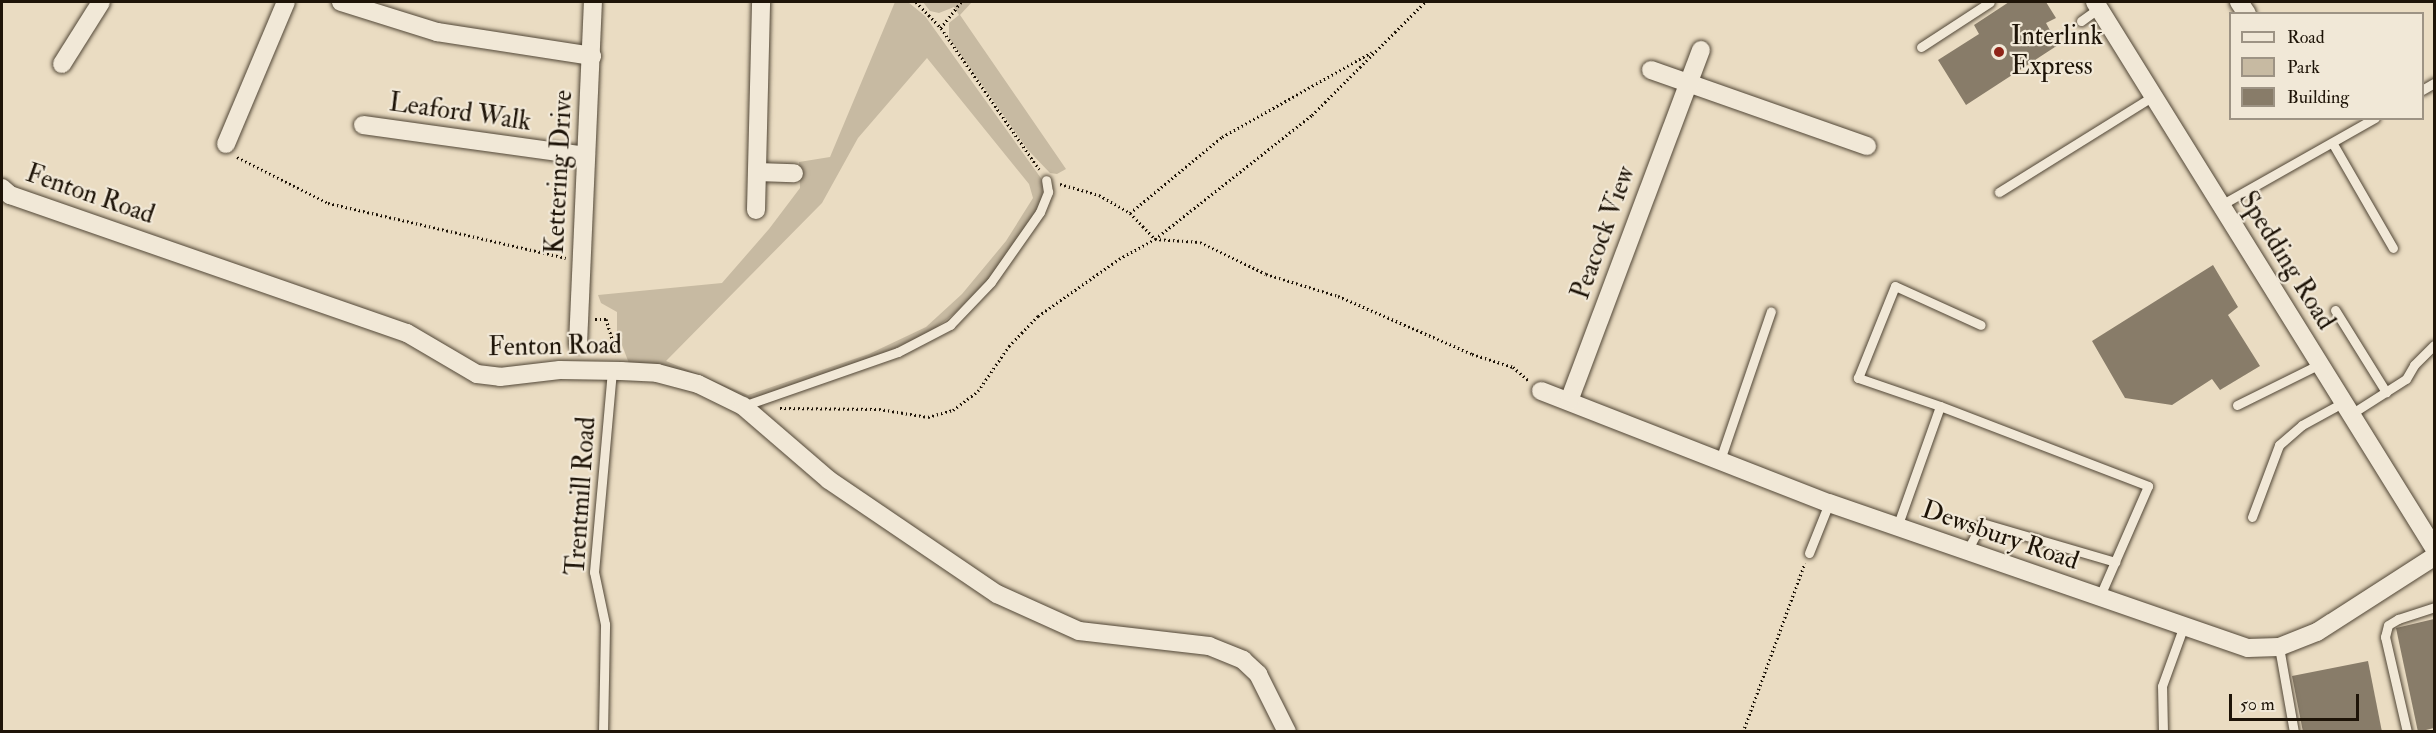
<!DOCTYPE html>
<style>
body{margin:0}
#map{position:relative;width:2436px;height:733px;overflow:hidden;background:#eadcc2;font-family:"IM FELL Double Pica",serif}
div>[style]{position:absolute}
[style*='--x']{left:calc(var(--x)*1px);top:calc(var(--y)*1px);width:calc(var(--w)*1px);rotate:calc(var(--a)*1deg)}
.green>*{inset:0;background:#c7baa2}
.building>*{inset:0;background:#887c69}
.path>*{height:3px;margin-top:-1.5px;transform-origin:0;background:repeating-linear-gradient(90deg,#1e1408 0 1.5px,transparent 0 4.5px)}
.roads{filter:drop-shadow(0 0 2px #514636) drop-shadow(0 0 2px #514636)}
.lane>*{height:9px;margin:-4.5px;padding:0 4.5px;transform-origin:4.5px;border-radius:4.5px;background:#f1e8d7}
.street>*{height:18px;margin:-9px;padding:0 9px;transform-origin:9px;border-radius:9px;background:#f1e8d7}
.dots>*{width:16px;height:16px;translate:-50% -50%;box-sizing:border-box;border:3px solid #f1e8d7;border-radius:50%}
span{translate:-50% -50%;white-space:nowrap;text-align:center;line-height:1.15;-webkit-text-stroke:4.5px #f1e8d7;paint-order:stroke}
.poi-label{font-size:26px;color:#1e1408}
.left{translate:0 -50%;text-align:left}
.street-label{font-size:26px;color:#1e1408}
.frame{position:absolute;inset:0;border:3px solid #1e1408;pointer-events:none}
.legend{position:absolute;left:2229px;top:12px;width:195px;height:108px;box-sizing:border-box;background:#f1e8d7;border:2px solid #9d9384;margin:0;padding:8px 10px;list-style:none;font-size:18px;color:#1e1408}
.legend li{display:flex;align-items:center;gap:12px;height:30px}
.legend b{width:30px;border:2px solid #9d9384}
.scale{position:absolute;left:2229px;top:694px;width:130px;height:27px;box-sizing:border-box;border:3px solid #1e1408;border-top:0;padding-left:8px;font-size:18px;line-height:21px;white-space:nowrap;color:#1e1408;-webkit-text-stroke:4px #f1e8d7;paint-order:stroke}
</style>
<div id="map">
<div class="green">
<i style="clip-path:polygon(evenodd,895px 2px,908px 2px,925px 16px,1043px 181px,1042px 197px,1031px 222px,987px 281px,955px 313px,930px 332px,887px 352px,745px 401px,630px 366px,617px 332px,617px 312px,601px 303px,598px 295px,722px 283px,769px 229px,800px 188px,799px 162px,830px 157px,895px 2px,927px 58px,1029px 184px,1033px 198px,1006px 241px,962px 294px,926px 327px,869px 354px,748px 395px,666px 361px,822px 203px,858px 138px,927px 58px)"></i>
<i style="clip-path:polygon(923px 2px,972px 2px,960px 15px,1066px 169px,1057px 174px,1050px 173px,1028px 150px,949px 38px,949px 23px,959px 15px,954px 7px,939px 13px,930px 11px)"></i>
</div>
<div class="building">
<i style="clip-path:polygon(2009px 2px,2046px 2px,2056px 18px,2046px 23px,2058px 45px,1966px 105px,1938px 60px,1979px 34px,1974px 25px)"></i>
<i style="clip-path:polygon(2213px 265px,2238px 307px,2228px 315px,2260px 366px,2220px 390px,2212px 379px,2172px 405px,2125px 398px,2092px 341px)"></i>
<i style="clip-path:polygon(2434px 619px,2434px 728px,2418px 732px,2396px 628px)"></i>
<i style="clip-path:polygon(2368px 661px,2382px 732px,2303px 732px,2292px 676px)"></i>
</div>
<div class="path">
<i style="--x:916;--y:2;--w:36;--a:46"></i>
<i style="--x:961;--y:2;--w:33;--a:128"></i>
<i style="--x:941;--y:28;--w:172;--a:55.2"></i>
<i style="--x:237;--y:157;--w:102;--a:26.8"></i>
<i style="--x:328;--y:203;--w:244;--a:13"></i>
<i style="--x:1060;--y:184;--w:41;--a:15.8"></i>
<i style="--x:1099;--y:195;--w:36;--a:30"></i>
<i style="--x:1130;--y:213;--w:36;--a:46"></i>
<i style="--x:1155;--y:239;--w:200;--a:-38.3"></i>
<i style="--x:1312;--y:115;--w:160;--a:-45"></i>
<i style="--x:1130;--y:213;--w:119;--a:-39.6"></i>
<i style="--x:1222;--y:137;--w:172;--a:-29.5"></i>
<i style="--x:595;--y:319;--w:11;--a:0"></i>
<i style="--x:606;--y:319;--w:37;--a:73"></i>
<i style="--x:780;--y:408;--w:99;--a:0.6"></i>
<i style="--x:879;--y:409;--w:50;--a:9.3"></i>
<i style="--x:928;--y:417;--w:26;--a:-16"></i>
<i style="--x:953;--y:410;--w:31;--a:-37"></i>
<i style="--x:978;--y:391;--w:55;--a:-55.4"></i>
<i style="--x:1009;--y:346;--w:42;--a:-46"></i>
<i style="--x:1038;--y:316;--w:99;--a:-35.1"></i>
<i style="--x:1119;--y:259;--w:41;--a:-29.1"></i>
<i style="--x:1155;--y:239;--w:45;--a:3.8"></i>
<i style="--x:1200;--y:242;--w:73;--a:25.9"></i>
<i style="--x:1266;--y:274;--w:75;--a:17"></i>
<i style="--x:1338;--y:296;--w:146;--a:23.4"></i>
<i style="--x:1472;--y:354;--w:43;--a:17.6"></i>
<i style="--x:1513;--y:367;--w:20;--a:41"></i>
<i style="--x:1743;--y:732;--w:180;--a:-69.9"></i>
</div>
<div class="roads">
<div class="lane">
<i style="--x:2081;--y:21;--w:22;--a:-36"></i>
<i style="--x:1921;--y:47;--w:82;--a:-33.1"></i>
<i style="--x:2422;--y:90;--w:14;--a:-30"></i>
<i style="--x:2333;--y:144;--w:120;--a:60"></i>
<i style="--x:1999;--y:192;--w:181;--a:-31.9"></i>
<i style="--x:2221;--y:205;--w:177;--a:-29.5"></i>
<i style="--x:2335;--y:310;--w:97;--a:58.1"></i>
<i style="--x:2237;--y:405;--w:93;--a:-26.3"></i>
<i style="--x:743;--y:406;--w:164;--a:-19.2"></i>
<i style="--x:898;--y:352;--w:59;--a:-27.4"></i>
<i style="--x:950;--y:325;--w:59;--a:-46.4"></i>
<i style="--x:991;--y:282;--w:85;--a:-55"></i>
<i style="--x:1040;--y:212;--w:22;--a:-68"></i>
<i style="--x:1048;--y:192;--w:12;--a:-99"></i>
<i style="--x:1940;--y:406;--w:223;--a:21"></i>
<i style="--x:2148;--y:486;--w:122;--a:113.6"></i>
<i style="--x:2351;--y:414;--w:65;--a:-32.5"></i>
<i style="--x:2406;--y:379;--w:16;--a:-60"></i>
<i style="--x:2414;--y:365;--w:28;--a:-45"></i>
<i style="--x:1720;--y:460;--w:157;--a:-71.1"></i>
<i style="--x:2252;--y:517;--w:77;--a:-69.4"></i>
<i style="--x:2279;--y:445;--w:30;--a:-41"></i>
<i style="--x:2302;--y:425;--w:48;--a:-28.7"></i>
<i style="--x:1897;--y:527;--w:128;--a:-70.4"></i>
<i style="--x:1940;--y:406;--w:87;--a:-161.1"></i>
<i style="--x:1858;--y:378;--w:99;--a:-68.1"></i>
<i style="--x:1895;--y:286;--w:94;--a:24.4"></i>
<i style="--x:1967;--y:551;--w:32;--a:-62"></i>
<i style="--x:1982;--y:523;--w:139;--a:16.3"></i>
<i style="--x:1809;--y:553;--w:54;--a:-68.2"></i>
<i style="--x:2279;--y:647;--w:86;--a:80"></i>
<i style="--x:603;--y:732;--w:108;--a:-88.9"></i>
<i style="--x:605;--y:624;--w:53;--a:-101.9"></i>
<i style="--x:594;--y:572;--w:202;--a:-84.9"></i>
<i style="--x:2163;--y:732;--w:46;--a:-91.2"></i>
<i style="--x:2162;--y:686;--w:62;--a:-70.1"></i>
<i style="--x:2407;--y:732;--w:98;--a:-103"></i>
<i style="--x:2385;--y:637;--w:12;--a:-76"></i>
<i style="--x:2388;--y:625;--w:12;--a:-31"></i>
<i style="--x:2398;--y:619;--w:38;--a:-18"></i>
</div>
<div class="street">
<i style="--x:341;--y:2;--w:101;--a:17.4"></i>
<i style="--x:437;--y:32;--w:157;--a:8.8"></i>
<i style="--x:2095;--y:2;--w:643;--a:58.16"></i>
<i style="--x:2239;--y:2;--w:14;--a:56"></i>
<i style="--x:62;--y:64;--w:73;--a:-57.8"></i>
<i style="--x:1651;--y:70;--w:229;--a:19.4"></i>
<i style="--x:363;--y:125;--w:225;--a:7.9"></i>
<i style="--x:226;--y:144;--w:154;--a:-67.1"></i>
<i style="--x:757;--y:172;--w:37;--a:2"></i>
<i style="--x:2;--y:188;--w:11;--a:41"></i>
<i style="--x:10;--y:195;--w:420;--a:19.2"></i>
<i style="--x:407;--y:333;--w:81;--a:30.4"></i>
<i style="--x:477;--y:374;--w:23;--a:7"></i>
<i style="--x:500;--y:377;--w:60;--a:-6.7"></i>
<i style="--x:560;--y:370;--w:61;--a:0.9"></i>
<i style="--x:621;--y:371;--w:36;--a:3"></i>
<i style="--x:657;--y:373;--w:42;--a:15"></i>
<i style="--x:698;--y:384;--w:50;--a:26.1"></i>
<i style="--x:743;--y:406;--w:113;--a:40.7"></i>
<i style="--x:829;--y:480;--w:203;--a:34.2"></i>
<i style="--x:997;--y:594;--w:90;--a:24.3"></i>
<i style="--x:1079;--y:631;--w:131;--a:6.6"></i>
<i style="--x:1209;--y:646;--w:37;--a:22"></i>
<i style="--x:1243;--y:660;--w:21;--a:43"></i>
<i style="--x:1258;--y:674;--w:65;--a:63.4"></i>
<i style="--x:756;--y:210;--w:208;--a:-88.6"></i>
<i style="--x:578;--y:344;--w:342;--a:-87.5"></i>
<i style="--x:1541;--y:391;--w:309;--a:21.3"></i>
<i style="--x:1829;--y:503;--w:443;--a:19.1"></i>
<i style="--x:2248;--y:648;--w:31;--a:-2"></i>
<i style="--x:2279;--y:647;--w:41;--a:-21.5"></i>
<i style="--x:2317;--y:632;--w:139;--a:-32.7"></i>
<i style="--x:1569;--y:401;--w:375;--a:-69.4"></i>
</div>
</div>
<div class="dots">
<i style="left:1999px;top:52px;background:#8f2418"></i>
</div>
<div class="poi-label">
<span class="left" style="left:2011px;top:52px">Interlink<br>Express</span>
</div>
<div class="street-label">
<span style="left:460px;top:113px;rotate:8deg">Leaford Walk</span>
<span style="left:560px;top:172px;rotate:-87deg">Kettering Drive</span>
<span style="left:90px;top:195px;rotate:19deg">Fenton Road</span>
<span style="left:1604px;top:233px;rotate:-70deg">Peacock View</span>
<span style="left:2286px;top:261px;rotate:58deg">Spedding Road</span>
<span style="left:555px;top:347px;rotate:-1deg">Fenton Road</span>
<span style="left:582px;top:496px;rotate:-86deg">Trentmill Road</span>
<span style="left:2000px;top:536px;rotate:19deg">Dewsbury Road</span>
</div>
<div class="frame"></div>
<ul class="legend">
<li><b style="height:8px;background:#f1e8d7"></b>Road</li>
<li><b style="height:16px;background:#c7baa2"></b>Park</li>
<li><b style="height:16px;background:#887c69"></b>Building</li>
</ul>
<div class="scale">50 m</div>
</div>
